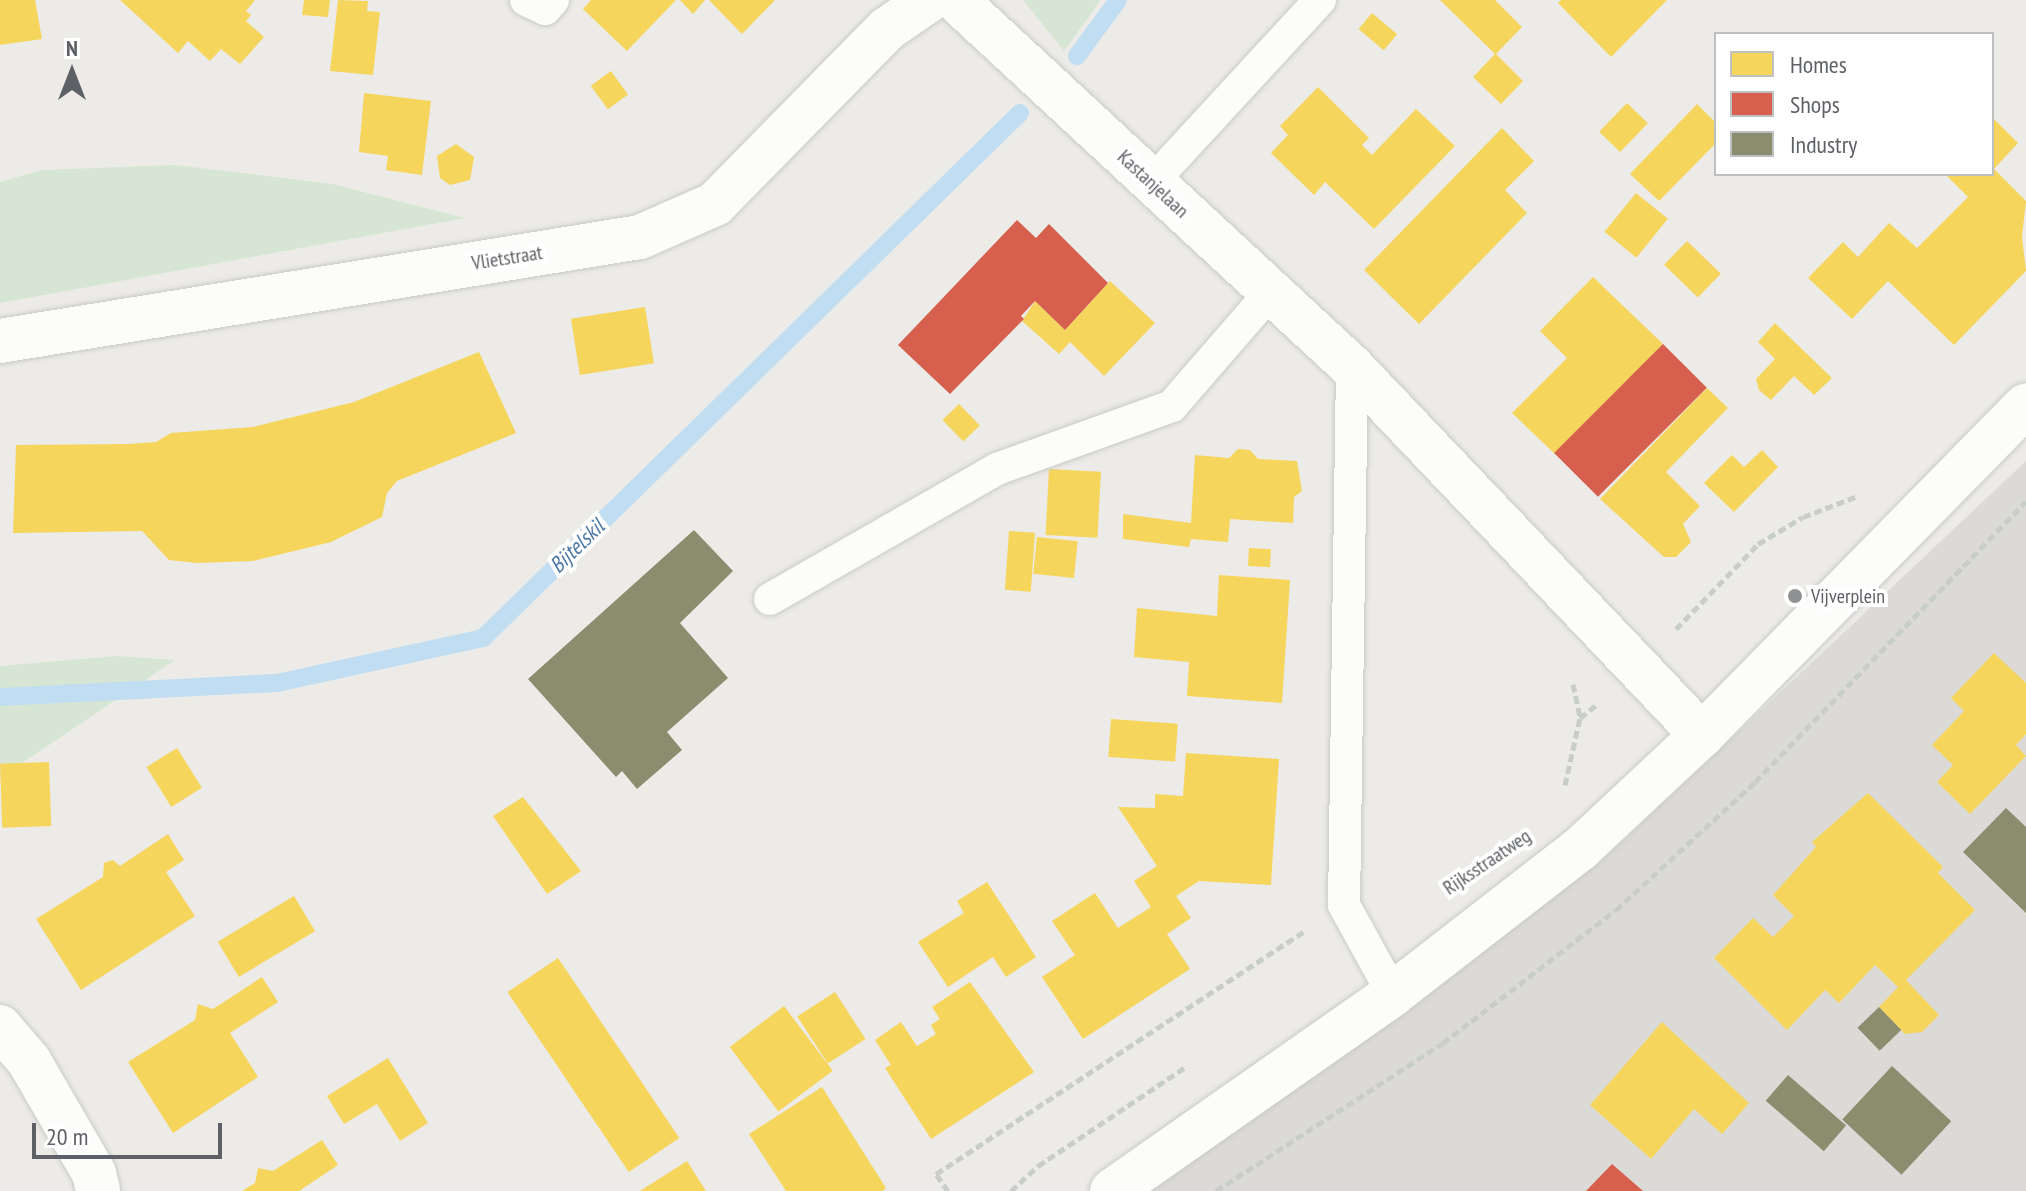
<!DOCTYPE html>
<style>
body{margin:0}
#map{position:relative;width:2026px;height:1191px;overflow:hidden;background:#ecebe7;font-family:"PT Sans Narrow",sans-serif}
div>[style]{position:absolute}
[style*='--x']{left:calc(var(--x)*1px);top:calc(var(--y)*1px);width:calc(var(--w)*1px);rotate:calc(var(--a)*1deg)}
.industrial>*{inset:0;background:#dcdad7}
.green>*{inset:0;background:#d7e6d4}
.homes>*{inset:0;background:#f6d55c;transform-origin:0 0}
.shops>*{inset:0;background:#d6604d;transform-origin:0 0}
.industry>*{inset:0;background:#8c8c6e;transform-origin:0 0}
.stream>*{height:18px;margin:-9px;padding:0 9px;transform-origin:9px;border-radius:9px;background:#c0ddf2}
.path>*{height:5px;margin-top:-2.5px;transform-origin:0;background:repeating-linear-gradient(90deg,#c9cdca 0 8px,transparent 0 12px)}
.roads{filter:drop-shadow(0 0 2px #c9c9c9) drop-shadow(0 0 2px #c9c9c9)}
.service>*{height:32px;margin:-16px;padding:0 16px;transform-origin:16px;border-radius:16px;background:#fcfcfb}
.minor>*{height:44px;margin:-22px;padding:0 22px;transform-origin:22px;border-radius:22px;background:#fcfcfb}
.tertiary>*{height:44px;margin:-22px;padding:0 22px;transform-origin:22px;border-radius:22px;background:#fcfcfb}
.dots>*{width:22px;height:22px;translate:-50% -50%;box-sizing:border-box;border:4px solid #fff;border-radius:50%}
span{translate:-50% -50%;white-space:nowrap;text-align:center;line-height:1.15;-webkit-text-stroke:8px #fff;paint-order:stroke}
.street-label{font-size:20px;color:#5d6064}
.poi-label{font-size:20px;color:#5d6064}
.left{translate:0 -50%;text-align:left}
.water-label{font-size:22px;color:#4c78a6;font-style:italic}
.legend{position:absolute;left:1714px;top:32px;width:280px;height:144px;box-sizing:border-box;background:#fff;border:2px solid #bebfc1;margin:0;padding:10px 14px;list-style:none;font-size:24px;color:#5d6064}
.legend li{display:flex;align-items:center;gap:16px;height:40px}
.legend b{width:40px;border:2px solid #bebfc1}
.north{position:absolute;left:32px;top:32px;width:80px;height:80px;-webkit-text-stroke:6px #fff;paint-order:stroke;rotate:0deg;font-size:22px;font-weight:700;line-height:32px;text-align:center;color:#5d6064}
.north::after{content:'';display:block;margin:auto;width:28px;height:36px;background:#5d6064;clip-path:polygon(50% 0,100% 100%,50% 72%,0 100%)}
.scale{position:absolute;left:32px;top:1123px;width:190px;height:36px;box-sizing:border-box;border:4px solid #5d6064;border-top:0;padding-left:10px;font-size:24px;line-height:28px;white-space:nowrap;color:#5d6064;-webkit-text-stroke:6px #fff;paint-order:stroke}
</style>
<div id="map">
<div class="industrial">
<i style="clip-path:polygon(2026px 461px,2026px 1191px,1118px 1191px,1599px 863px)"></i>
</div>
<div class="green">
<i style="clip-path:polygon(1023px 0,1101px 0,1064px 51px)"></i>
<i style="clip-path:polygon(175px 165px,332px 184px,465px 218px,0 303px,0 182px,42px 170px)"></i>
<i style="clip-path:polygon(117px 656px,175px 660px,0 778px,0 666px)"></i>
</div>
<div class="homes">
<i style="clip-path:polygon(0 0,35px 0,42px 39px,0 45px)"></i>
<i style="clip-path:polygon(120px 0,255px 0,246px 11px,251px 15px,246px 21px,264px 37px,240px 64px,221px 49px,210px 61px,188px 41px,178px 53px)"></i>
<i style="clip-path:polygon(304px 0,330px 0,328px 17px,302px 15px)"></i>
<i style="clip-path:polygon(338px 0,368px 1px,367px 11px,380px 12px,373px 75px,330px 71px)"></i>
<i style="clip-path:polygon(591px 0,676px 0,627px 51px,583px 9px)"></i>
<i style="clip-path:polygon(680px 0,705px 0,693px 14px)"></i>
<i style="clip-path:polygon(709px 0,775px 0,742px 34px)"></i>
<i style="clip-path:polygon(1440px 0,1495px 0,1522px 27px,1496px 54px,1523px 81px,1501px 104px,1473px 77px,1495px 54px)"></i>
<i style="clip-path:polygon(1561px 0,1667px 0,1611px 57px,1558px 3px)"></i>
<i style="left:1372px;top:13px;width:33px;height:21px;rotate:40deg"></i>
<i style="left:611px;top:71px;width:29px;height:25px;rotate:54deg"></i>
<i style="clip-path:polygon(1318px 87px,1369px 138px,1362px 145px,1372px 155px,1416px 109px,1455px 146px,1374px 229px,1325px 182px,1314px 195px,1271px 153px,1288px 135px,1280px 126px)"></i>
<i style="clip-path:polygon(364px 93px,431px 101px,422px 175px,386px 170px,388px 156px,359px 152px)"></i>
<i style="left:1627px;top:103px;width:29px;height:40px;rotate:44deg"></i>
<i style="clip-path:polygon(1697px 104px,1716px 123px,1716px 143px,1659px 201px,1630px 174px)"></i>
<i style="clip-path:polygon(1992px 117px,2018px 143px,1994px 169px,2026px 201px,2022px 237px,2026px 271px,1954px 345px,1888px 281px,1852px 319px,1808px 278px,1843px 242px,1858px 257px,1889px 223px,1917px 248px,1968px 197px,1945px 174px,1992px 174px)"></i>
<i style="clip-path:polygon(1502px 128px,1534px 161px,1505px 190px,1527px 213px,1419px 324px,1364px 270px)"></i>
<i style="clip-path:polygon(456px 144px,474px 157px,470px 180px,450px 185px,440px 178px,437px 156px)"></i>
<i style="left:1636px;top:193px;width:41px;height:50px;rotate:39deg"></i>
<i style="left:1687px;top:241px;width:47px;height:33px;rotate:44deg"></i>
<i style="clip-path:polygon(1593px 277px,1663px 344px,1556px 455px,1512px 413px,1567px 358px,1540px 331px)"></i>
<i style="clip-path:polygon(1110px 281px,1155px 323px,1104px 376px,1070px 342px,1059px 354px,1022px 321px,1035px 301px,1065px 330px)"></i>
<i style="left:645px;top:307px;width:57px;height:75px;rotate:81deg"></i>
<i style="clip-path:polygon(1775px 323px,1832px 378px,1814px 395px,1794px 376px,1771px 400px,1759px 390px,1756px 379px,1775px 359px,1758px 342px)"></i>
<i style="clip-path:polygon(479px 352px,516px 433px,397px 481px,387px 493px,382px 517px,331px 542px,253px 561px,197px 563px,169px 560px,142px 531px,13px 533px,16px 445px,128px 444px,156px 442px,171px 433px,253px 427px,354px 402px)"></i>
<i style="clip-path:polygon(1707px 388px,1728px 408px,1666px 472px,1700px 506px,1683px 524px,1691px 542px,1676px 557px,1664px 557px,1600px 499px)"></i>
<i style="left:959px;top:404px;width:30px;height:23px;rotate:46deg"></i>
<i style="clip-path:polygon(1238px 449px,1250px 450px,1258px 459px,1297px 461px,1302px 491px,1294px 497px,1293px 523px,1230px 519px,1228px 542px,1191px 539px,1189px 547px,1123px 539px,1123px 514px,1191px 523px,1195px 455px,1229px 458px)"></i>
<i style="clip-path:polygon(1762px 450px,1778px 467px,1734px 512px,1704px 483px,1732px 455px,1744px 467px)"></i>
<i style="left:1049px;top:469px;width:52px;height:66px;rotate:3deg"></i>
<i style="left:1009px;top:531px;width:26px;height:59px;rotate:4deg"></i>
<i style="left:1037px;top:537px;width:41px;height:37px;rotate:6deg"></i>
<i style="left:1249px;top:548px;width:22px;height:18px;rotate:3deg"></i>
<i style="clip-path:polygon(1219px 575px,1290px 580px,1282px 703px,1187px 696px,1189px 662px,1134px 657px,1137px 608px,1217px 616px)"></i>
<i style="clip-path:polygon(1994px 653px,2026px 683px,2026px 734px,2016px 745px,2026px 756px,1970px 814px,1937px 782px,1953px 765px,1932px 745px,1964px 711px,1951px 698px)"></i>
<i style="left:1111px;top:719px;width:67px;height:38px;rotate:4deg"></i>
<i style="left:177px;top:748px;width:47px;height:36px;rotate:58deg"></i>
<i style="clip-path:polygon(1186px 753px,1279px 759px,1271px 885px,1199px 881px,1176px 896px,1191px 918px,1167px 934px,1190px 969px,1083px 1039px,1042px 977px,1075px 955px,1052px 921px,1095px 893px,1118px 928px,1151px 907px,1134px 881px,1157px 866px,1118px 807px,1155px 808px,1155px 794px,1183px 796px)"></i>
<i style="left:49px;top:762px;width:64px;height:49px;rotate:88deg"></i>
<i style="clip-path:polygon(1868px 793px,1943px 867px,1938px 873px,1975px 910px,1906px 980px,1939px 1015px,1922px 1032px,1905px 1034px,1879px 1007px,1898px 987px,1875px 965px,1839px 1003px,1825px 990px,1787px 1030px,1714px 958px,1753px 918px,1773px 937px,1794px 916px,1773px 895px,1816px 847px,1812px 842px)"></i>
<i style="clip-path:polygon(523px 797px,581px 871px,547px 894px,493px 816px)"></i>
<i style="clip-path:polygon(168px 834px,184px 860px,166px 872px,195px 916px,81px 990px,36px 919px,103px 877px,104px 863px,113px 860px,120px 866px)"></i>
<i style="clip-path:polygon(987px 882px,1036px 957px,1006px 977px,993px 957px,948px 987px,918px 942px,964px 913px,957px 901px)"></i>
<i style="left:294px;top:896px;width:41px;height:89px;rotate:59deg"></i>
<i style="left:558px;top:958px;width:217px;height:61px;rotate:56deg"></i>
<i style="clip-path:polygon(262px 977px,278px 1002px,230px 1033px,258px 1077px,173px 1133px,128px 1062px,195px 1020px,198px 1004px,213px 1009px)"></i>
<i style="clip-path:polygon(970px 982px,1034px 1072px,931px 1139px,885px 1068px,891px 1065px,875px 1040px,901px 1022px,917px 1046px,936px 1034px,931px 1025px,940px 1019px,932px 1007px)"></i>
<i style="left:835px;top:992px;width:56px;height:45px;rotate:57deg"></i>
<i style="left:784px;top:1006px;width:81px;height:68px;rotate:53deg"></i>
<i style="clip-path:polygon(1662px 1022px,1749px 1103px,1722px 1134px,1694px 1109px,1651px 1159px,1590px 1105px)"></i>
<i style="clip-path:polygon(388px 1058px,428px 1123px,400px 1141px,377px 1104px,344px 1124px,327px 1096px)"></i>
<i style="clip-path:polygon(822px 1087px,886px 1188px,882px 1191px,786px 1191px,749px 1134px)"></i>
<i style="clip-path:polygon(322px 1140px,338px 1165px,299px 1191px,242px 1191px,255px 1183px,258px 1168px,273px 1171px)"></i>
<i style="clip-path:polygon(687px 1161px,706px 1191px,640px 1191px)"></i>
</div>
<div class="shops">
<i style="clip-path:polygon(1017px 220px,1036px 238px,1049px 224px,1108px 283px,1065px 330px,1035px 301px,1021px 316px,1024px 319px,950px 394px,898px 345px)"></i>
<i style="left:1663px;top:344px;width:62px;height:154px;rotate:45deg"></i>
<i style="clip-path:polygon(1612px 1164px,1643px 1191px,1586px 1191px)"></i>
</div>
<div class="industry">
<i style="clip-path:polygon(694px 530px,733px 571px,680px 623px,728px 678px,667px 732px,682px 750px,637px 789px,622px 771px,616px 777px,528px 679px)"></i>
<i style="clip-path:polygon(2006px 808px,2026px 827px,2026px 913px,1963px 852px)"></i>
<i style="left:1879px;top:1007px;width:32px;height:30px;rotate:46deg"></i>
<i style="left:1892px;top:1066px;width:81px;height:73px;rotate:43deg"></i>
<i style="left:1788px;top:1075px;width:77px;height:34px;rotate:41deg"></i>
</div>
<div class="stream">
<i style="--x:1077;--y:56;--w:69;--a:-53.8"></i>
<i style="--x:0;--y:697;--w:277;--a:-2.9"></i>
<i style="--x:277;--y:683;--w:211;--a:-12.3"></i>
<i style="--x:483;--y:638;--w:751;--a:-44.35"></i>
</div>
<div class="path">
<i style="--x:1676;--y:629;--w:118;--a:-46"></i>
<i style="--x:1758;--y:544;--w:52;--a:-31"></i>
<i style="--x:1803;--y:517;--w:56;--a:-21"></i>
<i style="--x:1573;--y:684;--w:35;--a:78"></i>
<i style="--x:1565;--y:785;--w:69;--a:-77.4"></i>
<i style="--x:1580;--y:718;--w:21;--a:-39"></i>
<i style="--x:948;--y:1191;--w:21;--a:-125"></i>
<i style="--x:936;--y:1174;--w:440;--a:-33.4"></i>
<i style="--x:1011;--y:1191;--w:37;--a:-43"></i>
<i style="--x:1038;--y:1166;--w:176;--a:-33.9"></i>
<i style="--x:1216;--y:1191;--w:271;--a:-33.1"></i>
<i style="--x:1443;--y:1043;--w:218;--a:-37.6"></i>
<i style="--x:1616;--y:910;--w:189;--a:-42.6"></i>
<i style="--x:1755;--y:782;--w:390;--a:-46"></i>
</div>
<div class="roads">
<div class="service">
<i style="--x:526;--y:0;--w:21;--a:25"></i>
<i style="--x:545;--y:9;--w:12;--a:-48"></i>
<i style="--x:1152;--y:182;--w:248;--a:-47.3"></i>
<i style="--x:1352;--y:367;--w:538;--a:90.85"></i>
<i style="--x:1344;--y:905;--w:102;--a:61.2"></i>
<i style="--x:770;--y:599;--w:262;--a:-29.8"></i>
<i style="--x:997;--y:469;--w:186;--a:-19.8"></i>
<i style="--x:1172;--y:406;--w:148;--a:-49.1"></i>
</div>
<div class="minor">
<i style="--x:0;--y:341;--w:648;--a:-9.23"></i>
<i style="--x:640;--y:237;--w:82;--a:-23.7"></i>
<i style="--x:715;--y:204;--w:245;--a:-45.5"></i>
<i style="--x:887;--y:29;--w:51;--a:-34.6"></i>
<i style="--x:0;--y:1027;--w:45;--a:49.5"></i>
<i style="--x:29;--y:1061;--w:129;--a:59.9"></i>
<i style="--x:94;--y:1173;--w:18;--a:77"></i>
</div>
<div class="tertiary">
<i style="--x:956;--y:0;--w:540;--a:42.82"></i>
<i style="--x:1352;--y:367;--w:508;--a:46.44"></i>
<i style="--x:1112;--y:1191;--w:343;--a:-35"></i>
<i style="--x:1393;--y:994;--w:237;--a:-37.8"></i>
<i style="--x:1580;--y:849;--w:167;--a:-43.1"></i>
<i style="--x:1702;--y:735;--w:462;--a:-45.5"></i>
</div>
</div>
<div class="dots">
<i style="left:1795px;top:596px;background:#8f9192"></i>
</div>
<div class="street-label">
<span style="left:1153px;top:184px;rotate:43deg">Kastanjelaan</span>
<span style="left:507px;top:258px;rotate:-9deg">Vlietstraat</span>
<span style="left:1487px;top:862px;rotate:-34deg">Rijksstraatweg</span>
</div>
<div class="poi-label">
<span class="left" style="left:1811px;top:596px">Vijverplein</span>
</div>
<div class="water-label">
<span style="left:577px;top:546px;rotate:-44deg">Bijtelskil</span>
</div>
<ul class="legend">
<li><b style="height:22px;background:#f6d55c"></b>Homes</li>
<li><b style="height:22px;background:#d6604d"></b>Shops</li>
<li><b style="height:22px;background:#8c8c6e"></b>Industry</li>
</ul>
<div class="north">N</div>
<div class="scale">20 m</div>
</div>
